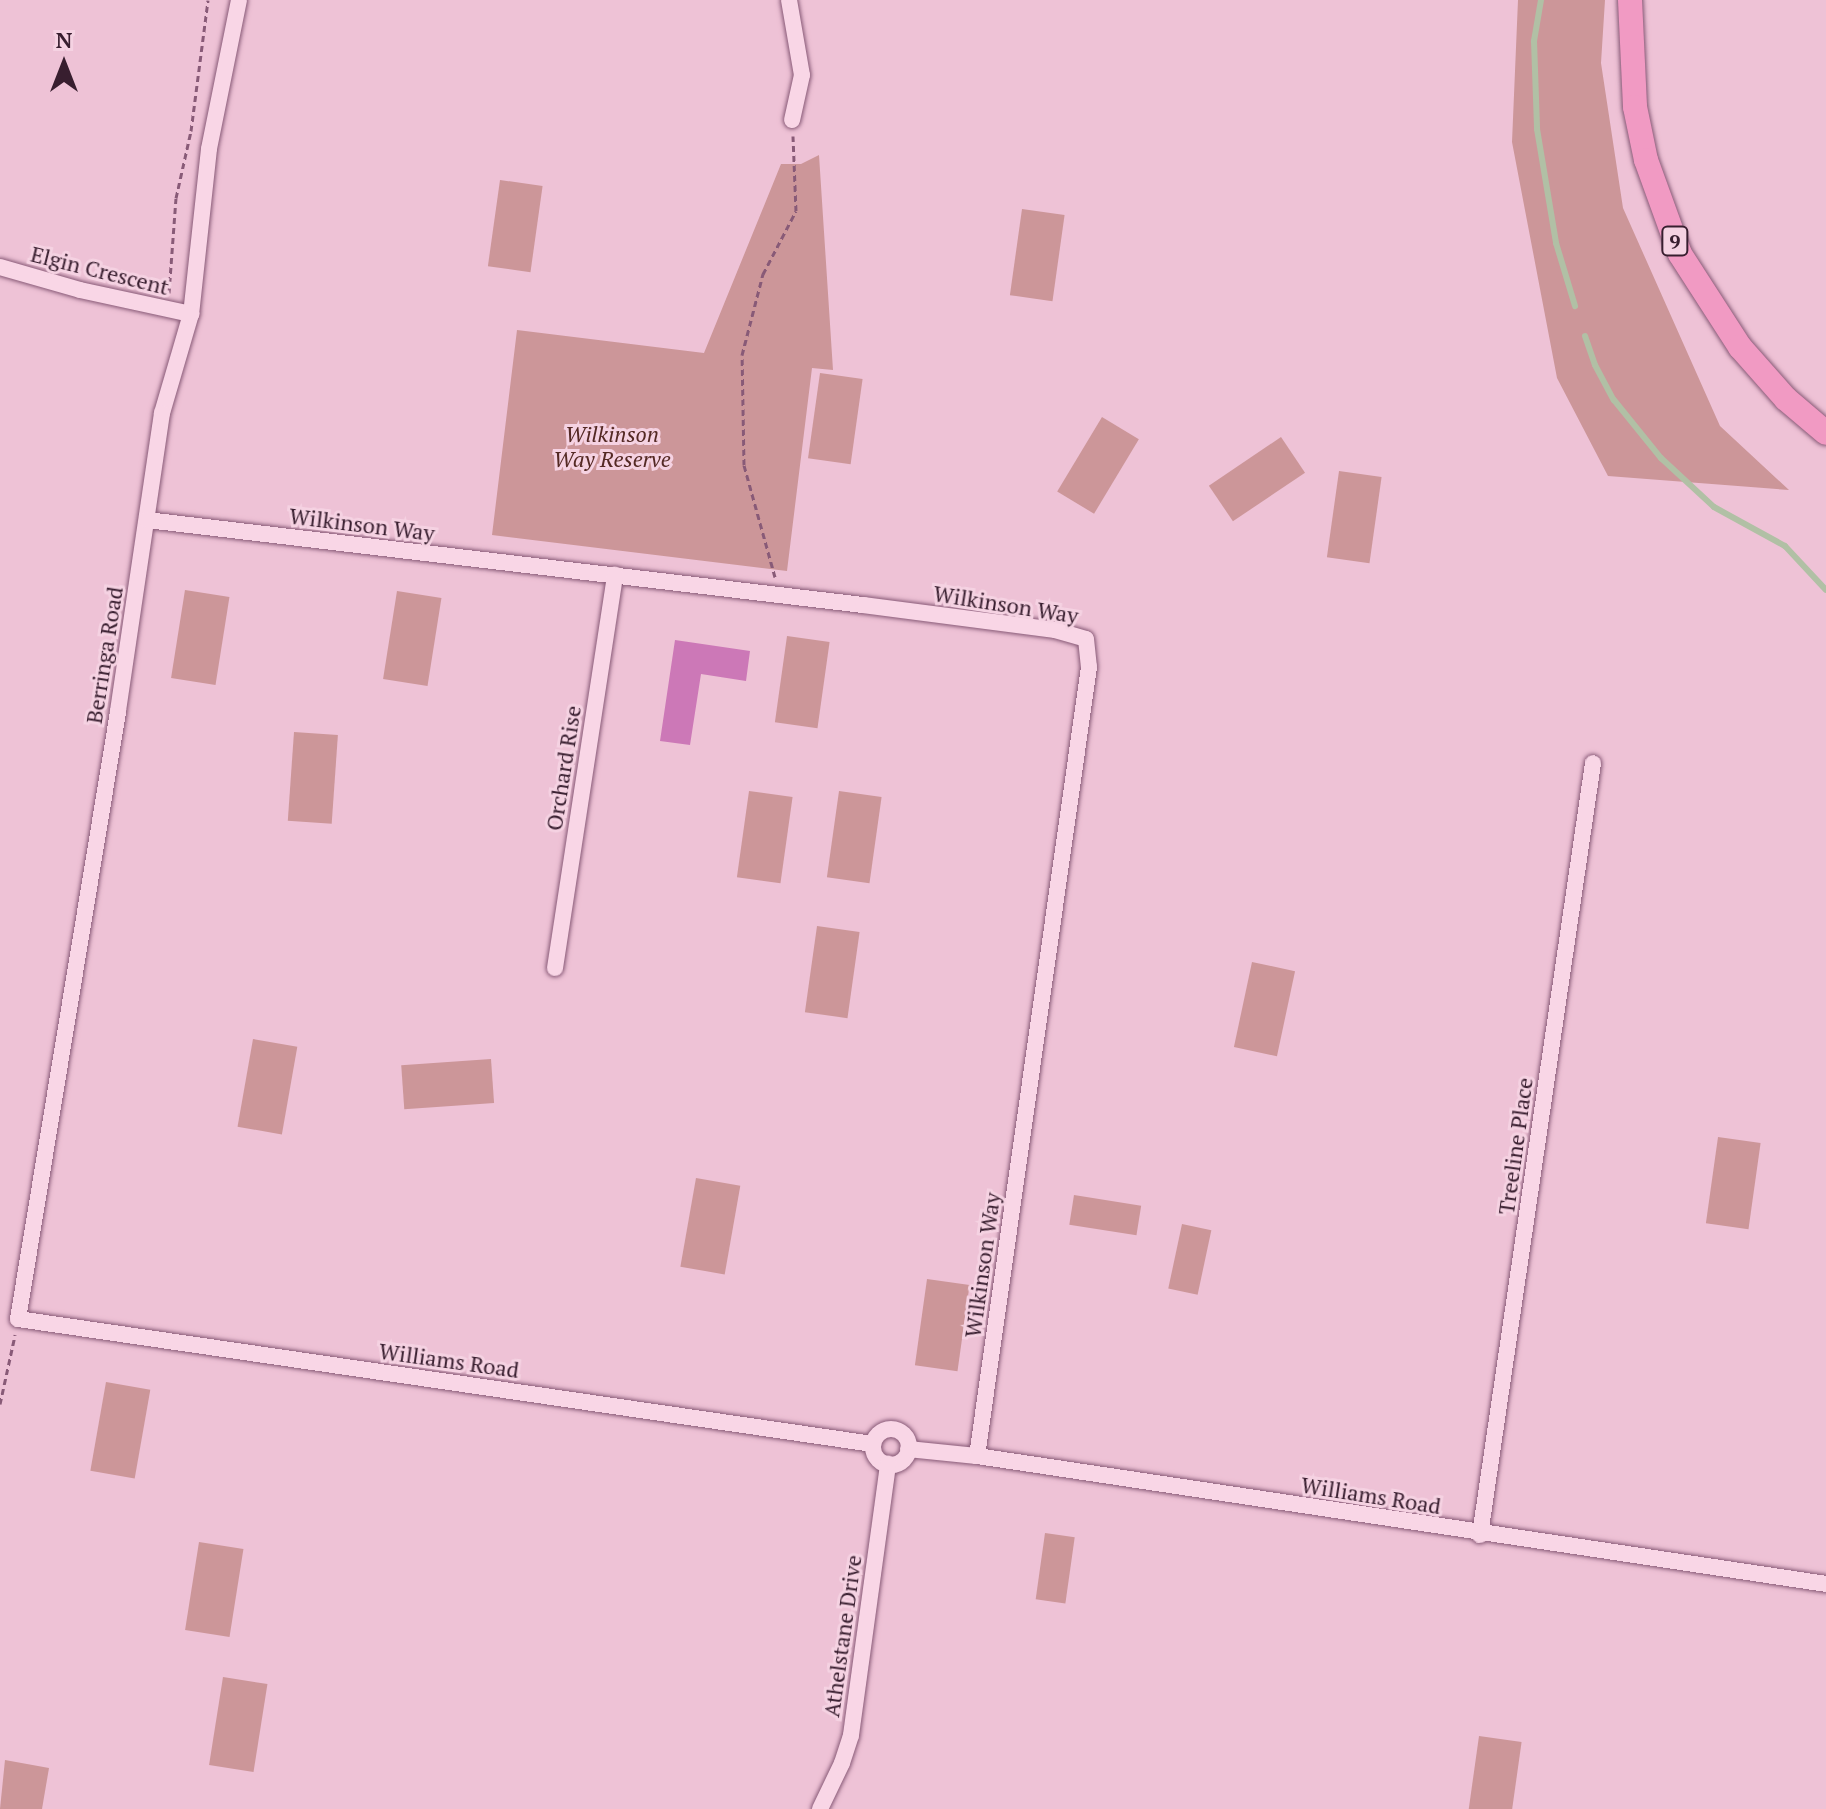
<!DOCTYPE html>
<style>
body{margin:0}
#map{position:relative;width:1826px;height:1809px;overflow:hidden;background:#eec2d6;font-family:"PT Serif",serif}
div>[style]{position:absolute}
[style*='--x']{left:calc(var(--x)*1px);top:calc(var(--y)*1px);width:calc(var(--w)*1px);rotate:calc(var(--a)*1deg)}
.green>*{inset:0;background:#cc9699;transform-origin:0 0}
.stream>*{height:6px;margin:-3px;padding:0 3px;transform-origin:3px;border-radius:3px;background:#b1c0a5}
.building>*{inset:0;background:#cc78b7}
.path>*{height:3px;margin-top:-1.5px;transform-origin:0;background:repeating-linear-gradient(90deg,#885a77 0 6px,transparent 0 10px)}
.roads{filter:drop-shadow(0 0 2px #885a77) drop-shadow(0 0 2px #885a77)}
.street>*{height:16px;margin:-8px;padding:0 8px;transform-origin:8px;border-radius:8px;background:#f9d6e6}
.street>.ring{margin:-8px;padding:0;box-sizing:content-box;background:none;border:16px solid #f9d6e6;border-radius:50%}
.primary>*{height:24px;margin:-12px;padding:0 12px;transform-origin:12px;border-radius:12px;background:#f19ac3}
span{translate:-50% -50%;white-space:nowrap;text-align:center;line-height:1.15;-webkit-text-stroke:6px #f5d2e2;paint-order:stroke}
.shield-label span{padding:2px 6px;background:#f5d2e2;border:2px solid;border-radius:6px;-webkit-text-stroke-width:0}
.shield-label{font-size:20px;color:#381e2f;font-weight:700}
.street-label{font-size:22px;color:#381e2f}
.park-label{font-size:22px;color:#542924;font-style:italic}
.north{position:absolute;left:24px;top:24px;width:80px;height:80px;-webkit-text-stroke:6px #f5d2e2;paint-order:stroke;rotate:0deg;font-size:22px;font-weight:700;line-height:32px;text-align:center;color:#381e2f}
.north::after{content:'';display:block;margin:auto;width:28px;height:36px;background:#381e2f;clip-path:polygon(50% 0,100% 100%,50% 72%,0 100%)}
</style>
<div id="map">
<div class="green">
<i style="clip-path:polygon(1518px 0,1605px 0,1601px 63px,1623px 208px,1720px 426px,1789px 490px,1608px 476px,1557px 378px,1512px 142px)"></i>
<i style="clip-path:polygon(819px 155px,833px 370px,812px 368px,787px 571px,492px 535px,517px 330px,704px 353px,781px 164px,801px 164px)"></i>
<i style="left:500px;top:180px;width:43px;height:87px;rotate:8deg"></i>
<i style="left:1022px;top:209px;width:43px;height:87px;rotate:8deg"></i>
<i style="left:820px;top:373px;width:43px;height:86px;rotate:8deg"></i>
<i style="left:1102px;top:417px;width:43px;height:87px;rotate:31deg"></i>
<i style="left:1281px;top:437px;width:43px;height:87px;rotate:56deg"></i>
<i style="left:1339px;top:471px;width:43px;height:87px;rotate:8deg"></i>
<i style="left:185px;top:590px;width:45px;height:89px;rotate:9deg"></i>
<i style="left:397px;top:591px;width:45px;height:89px;rotate:9deg"></i>
<i style="left:787px;top:636px;width:43px;height:87px;rotate:8deg"></i>
<i style="left:294px;top:732px;width:44px;height:89px;rotate:4deg"></i>
<i style="left:749px;top:791px;width:44px;height:87px;rotate:8deg"></i>
<i style="left:839px;top:791px;width:43px;height:87px;rotate:8deg"></i>
<i style="left:817px;top:926px;width:43px;height:87px;rotate:8deg"></i>
<i style="left:1252px;top:962px;width:44px;height:87px;rotate:12deg"></i>
<i style="left:253px;top:1039px;width:45px;height:89px;rotate:10deg"></i>
<i style="left:491px;top:1059px;width:44px;height:90px;rotate:86deg"></i>
<i style="left:1718px;top:1137px;width:43px;height:87px;rotate:8deg"></i>
<i style="left:696px;top:1178px;width:45px;height:90px;rotate:10deg"></i>
<i style="left:1074px;top:1195px;width:68px;height:30px;rotate:9deg"></i>
<i style="left:1182px;top:1224px;width:30px;height:66px;rotate:12deg"></i>
<i style="left:927px;top:1279px;width:43px;height:87px;rotate:8deg"></i>
<i style="left:106px;top:1382px;width:45px;height:90px;rotate:10deg"></i>
<i style="left:1045px;top:1533px;width:30px;height:67px;rotate:8deg"></i>
<i style="left:199px;top:1542px;width:45px;height:89px;rotate:9deg"></i>
<i style="left:223px;top:1677px;width:45px;height:89px;rotate:9deg"></i>
<i style="left:1479px;top:1736px;width:43px;height:74px;rotate:8deg"></i>
<i style="clip-path:polygon(5px 1760px,49px 1768px,42px 1809px,0 1809px)"></i>
</div>
<div class="stream">
<i style="--x:1541;--y:0;--w:42;--a:99.7"></i>
<i style="--x:1534;--y:41;--w:88;--a:88"></i>
<i style="--x:1537;--y:129;--w:116;--a:80.5"></i>
<i style="--x:1556;--y:243;--w:66;--a:73.2"></i>
<i style="--x:1585;--y:336;--w:31;--a:71"></i>
<i style="--x:1595;--y:365;--w:40;--a:62"></i>
<i style="--x:1614;--y:400;--w:75;--a:51"></i>
<i style="--x:1661;--y:458;--w:72;--a:42.8"></i>
<i style="--x:1714;--y:507;--w:81;--a:28.8"></i>
<i style="--x:1785;--y:546;--w:60;--a:47"></i>
</div>
<div class="building">
<i style="clip-path:polygon(675px 640px,750px 651px,746px 681px,701px 674px,690px 745px,660px 741px)"></i>
</div>
<div class="path">
<i style="--x:169;--y:293;--w:95;--a:-85.8"></i>
<i style="--x:176;--y:198;--w:69;--a:-77.4"></i>
<i style="--x:191;--y:131;--w:132;--a:-82.6"></i>
<i style="--x:775;--y:577;--w:116;--a:-105.5"></i>
<i style="--x:744;--y:465;--w:110;--a:-91"></i>
<i style="--x:742;--y:355;--w:84;--a:-75.5"></i>
<i style="--x:763;--y:274;--w:71;--a:-62.4"></i>
<i style="--x:796;--y:211;--w:75;--a:-92.3"></i>
<i style="--x:0;--y:1404;--w:71;--a:-77.7"></i>
</div>
<div class="roads">
<div class="street">
<i style="--x:239;--y:0;--w:152;--a:101.4"></i>
<i style="--x:209;--y:149;--w:166;--a:96.2"></i>
<i style="--x:191;--y:314;--w:103;--a:106.3"></i>
<i style="--x:162;--y:413;--w:302;--a:98.4"></i>
<i style="--x:118;--y:712;--w:615;--a:99.36"></i>
<i style="--x:18;--y:1319;--w:864;--a:8.32"></i>
<i style="--x:789;--y:0;--w:76;--a:80.2"></i>
<i style="--x:802;--y:75;--w:46;--a:102.5"></i>
<i style="--x:0;--y:267;--w:83;--a:16"></i>
<i style="--x:80;--y:290;--w:114;--a:12.2"></i>
<i style="--x:147;--y:520;--w:721;--a:6.77"></i>
<i style="--x:863;--y:605;--w:194;--a:7.4"></i>
<i style="--x:1055;--y:630;--w:32;--a:16"></i>
<i style="--x:1086;--y:639;--w:28;--a:84"></i>
<i style="--x:1089;--y:667;--w:797;--a:98.08"></i>
<i style="--x:555;--y:968;--w:398;--a:-81.3"></i>
<i class="ring" style="left:873px;top:1429px;width:20px;height:20px"></i>
<i style="--x:908;--y:1449;--w:69;--a:5.8"></i>
<i style="--x:977;--y:1456;--w:859;--a:8.57"></i>
<i style="--x:1480;--y:1535;--w:780;--a:-81.67"></i>
<i style="--x:820;--y:1809;--w:51;--a:-64.4"></i>
<i style="--x:842;--y:1763;--w:29;--a:-72"></i>
<i style="--x:851;--y:1735;--w:274;--a:-82.2"></i>
</div>
<div class="primary">
<i style="--x:1630;--y:0;--w:107;--a:87.3"></i>
<i style="--x:1635;--y:107;--w:54;--a:78.3"></i>
<i style="--x:1646;--y:160;--w:100;--a:70.1"></i>
<i style="--x:1680;--y:254;--w:111;--a:57.2"></i>
<i style="--x:1740;--y:347;--w:69;--a:48.5"></i>
<i style="--x:1786;--y:399;--w:52;--a:40.4"></i>
</div>
</div>
<div class="shield-label">
<span style="left:1675px;top:241px">9</span>
</div>
<div class="street-label">
<span style="left:100px;top:270px;rotate:14deg">Elgin Crescent</span>
<span style="left:362px;top:524px;rotate:7deg">Wilkinson Way</span>
<span style="left:1006px;top:604px;rotate:9deg">Wilkinson Way</span>
<span style="left:104px;top:655px;rotate:-81deg">Berringa Road</span>
<span style="left:563px;top:768px;rotate:-81deg">Orchard Rise</span>
<span style="left:1515px;top:1146px;rotate:-82deg">Treeline Place</span>
<span style="left:982px;top:1265px;rotate:-82deg">Wilkinson Way</span>
<span style="left:449px;top:1360px;rotate:8deg">Williams Road</span>
<span style="left:1371px;top:1495px;rotate:9deg">Williams Road</span>
<span style="left:842px;top:1636px;rotate:-82deg">Athelstane Drive</span>
</div>
<div class="park-label">
<span style="left:612px;top:446px">Wilkinson<br>Way Reserve</span>
</div>
<div class="north">N</div>
</div>
